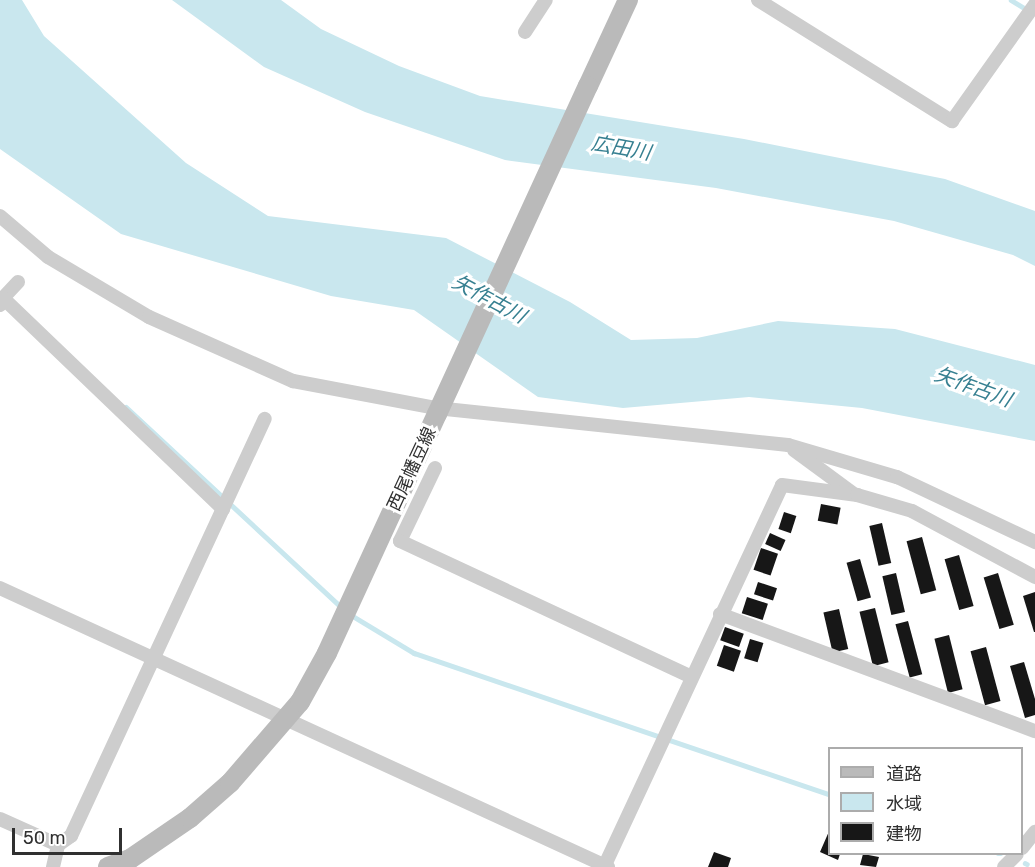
<!DOCTYPE html>
<meta charset="utf-8">
<style>
body{margin:0}
#map{position:relative;width:1035px;height:867px;overflow:hidden;background:#fff;font-family:Rubik,"Noto Sans JP",sans-serif}
div>[style]{position:absolute}
[style*='--x']{left:calc(var(--x)*1px);top:calc(var(--y)*1px);width:calc(var(--w)*1px);rotate:calc(var(--a)*1deg)}
.water>*{inset:0;background:#c9e7ee}
.stream>*{height:4.5px;margin:-2.25px;padding:0 2.25px;transform-origin:2.25px;border-radius:2.25px;background:#c9e7ee}
.building>*{inset:0;background:#171717;transform-origin:0 0}
.street>*{height:14px;margin:-7px;padding:0 7px;transform-origin:7px;border-radius:7px;background:#cdcdcd}
.secondary>*{height:20px;margin:-10px;padding:0 10px;transform-origin:10px;border-radius:10px;background:#bababa}
.secondary-bridge>*{height:20px;margin:-10px;padding:0 10px;transform-origin:10px;border-radius:10px;background:#bababa}
span{translate:-50% -50%;white-space:nowrap;text-align:center;line-height:1.15;-webkit-text-stroke:6px #fff;paint-order:stroke}
.street-label{font-size:18px;color:#303030}
.water-label{font-size:20px;color:#378091;font-style:italic}
.legend{position:absolute;left:828px;top:747px;width:195px;height:108px;box-sizing:border-box;background:#fff;border:2px solid #acacac;margin:0;padding:8px 10px;list-style:none;font-size:18px;color:#303030}
.legend li{display:flex;align-items:center;gap:12px;height:30px}
.legend b{width:30px;border:2px solid #acacac}
.scale{position:absolute;left:12px;top:828px;width:110px;height:27px;box-sizing:border-box;border:3px solid #303030;border-top:0;padding-left:8px;font-size:18px;line-height:21px;white-space:nowrap;color:#303030;-webkit-text-stroke:4px #fff;paint-order:stroke}
</style>
<div id="map">
<div class="water">
<i style="clip-path:polygon(0 0,22px 0,44px 36px,186px 163px,268px 216px,446px 238px,570px 302px,631px 340px,697px 338px,778px 321px,895px 329px,1035px 365px,1035px 441px,862px 408px,749px 397px,623px 408px,538px 397px,414px 310px,331px 296px,121px 234px,0 149px)"></i>
<i style="clip-path:polygon(172px 0,281px 0,321px 29px,399px 66px,480px 96px,744px 139px,945px 179px,1035px 211px,1035px 266px,1013px 255px,894px 221px,716px 188px,505px 160px,365px 112px,264px 67px)"></i>
</div>
<div class="stream">
<i style="--x:1011;--y:0;--w:21;--a:31"></i>
<i style="--x:126;--y:407;--w:295;--a:42.9"></i>
<i style="--x:351;--y:615;--w:74;--a:31.1"></i>
<i style="--x:414;--y:653;--w:440;--a:18.8"></i>
<i style="--x:998;--y:854;--w:3;--a:0"></i>
<i style="--x:1025;--y:863;--w:2;--a:27"></i>
</div>
<div class="building">
<i style="left:821px;top:504px;width:20px;height:17px;rotate:11deg"></i>
<i style="left:784px;top:512px;width:13px;height:18px;rotate:18deg"></i>
<i style="left:882px;top:523px;width:41px;height:13px;rotate:77deg"></i>
<i style="left:770px;top:533px;width:17px;height:12px;rotate:24deg"></i>
<i style="left:922px;top:537px;width:55px;height:16px;rotate:75deg"></i>
<i style="left:761px;top:548px;width:18px;height:23px;rotate:19deg"></i>
<i style="left:959px;top:555px;width:53px;height:15px;rotate:74deg"></i>
<i style="left:860px;top:559px;width:40px;height:14px;rotate:74deg"></i>
<i style="left:896px;top:573px;width:40px;height:14px;rotate:77deg"></i>
<i style="left:998px;top:573px;width:54px;height:15px;rotate:73deg"></i>
<i style="left:758px;top:582px;width:20px;height:13px;rotate:18deg"></i>
<i style="clip-path:polygon(1035px 592px,1035px 632px,1034px 632px,1023px 596px)"></i>
<i style="left:747px;top:597px;width:22px;height:17px;rotate:18deg"></i>
<i style="left:875px;top:608px;width:56px;height:16px;rotate:76deg"></i>
<i style="left:839px;top:609px;width:41px;height:16px;rotate:77deg"></i>
<i style="left:908px;top:621px;width:55px;height:13px;rotate:75deg"></i>
<i style="left:725px;top:627px;width:20px;height:14px;rotate:20deg"></i>
<i style="left:949px;top:635px;width:56px;height:15px;rotate:76deg"></i>
<i style="left:750px;top:639px;width:14px;height:20px;rotate:17deg"></i>
<i style="left:724px;top:645px;width:18px;height:22px;rotate:19deg"></i>
<i style="left:986px;top:647px;width:56px;height:16px;rotate:75deg"></i>
<i style="clip-path:polygon(1024px 662px,1035px 699px,1035px 715px,1025px 718px,1010px 666px)"></i>
<i style="clip-path:polygon(830px 829px,830px 854px,840px 854px,838px 860px,820px 852px)"></i>
<i style="clip-path:polygon(714px 852px,731px 858px,728px 867px,708px 867px)"></i>
<i style="clip-path:polygon(863px 854px,879px 857px,876px 867px,860px 865px)"></i>
</div>
<div class="street">
<i style="--x:758;--y:0;--w:229;--a:32"></i>
<i style="--x:952;--y:121;--w:143;--a:-54.6"></i>
<i style="--x:525;--y:32;--w:38;--a:-57"></i>
<i style="--x:0;--y:216;--w:63;--a:40.5"></i>
<i style="--x:48;--y:257;--w:117;--a:30.7"></i>
<i style="--x:149;--y:317;--w:158;--a:24"></i>
<i style="--x:293;--y:381;--w:146;--a:10.7"></i>
<i style="--x:436;--y:408;--w:354;--a:6"></i>
<i style="--x:788;--y:445;--w:114;--a:16.4"></i>
<i style="--x:897;--y:477;--w:153;--a:25.2"></i>
<i style="--x:3;--y:298;--w:22;--a:-47"></i>
<i style="--x:0;--y:305;--w:8;--a:-67"></i>
<i style="--x:3;--y:298;--w:305;--a:43.8"></i>
<i style="--x:794;--y:450;--w:74;--a:36.3"></i>
<i style="--x:435;--y:468;--w:81;--a:115.6"></i>
<i style="--x:400;--y:541;--w:321;--a:25"></i>
<i style="--x:0;--y:588;--w:669;--a:24.65"></i>
<i style="--x:720;--y:614;--w:336;--a:20.4"></i>
<i style="--x:0;--y:819;--w:64;--a:24.1"></i>
<i style="--x:1022;--y:848;--w:21;--a:-51"></i>
<i style="--x:53;--y:867;--w:23;--a:-77"></i>
<i style="--x:58;--y:845;--w:16;--a:-35"></i>
<i style="--x:71;--y:836;--w:460;--a:-65.1"></i>
<i style="--x:604;--y:867;--w:421;--a:-65"></i>
<i style="--x:782;--y:485;--w:76;--a:7.6"></i>
<i style="--x:857;--y:495;--w:57;--a:16.2"></i>
<i style="--x:912;--y:511;--w:140;--a:28.2"></i>
<i style="--x:1004;--y:867;--w:18;--a:-45"></i>
</div>
<div class="secondary">
<i style="--x:588;--y:86;--w:95;--a:-65.1"></i>
<i style="--x:108;--y:867;--w:23;--a:-20"></i>
<i style="--x:130;--y:859;--w:73;--a:-34.3"></i>
<i style="--x:190;--y:818;--w:53;--a:-41.2"></i>
<i style="--x:230;--y:783;--w:107;--a:-49.2"></i>
<i style="--x:300;--y:702;--w:56;--a:-61.1"></i>
<i style="--x:327;--y:653;--w:263;--a:-65.3"></i>
</div>
<div class="secondary-bridge">
<i style="--x:437;--y:414;--w:361;--a:-65.3"></i>
</div>
<div class="street-label">
<span style="left:412px;top:469px;rotate:-65deg">西尾幡豆線</span>
</div>
<div class="water-label">
<span style="left:621px;top:148px;rotate:10deg">広田川</span>
<span style="left:489px;top:299px;rotate:28deg">矢作古川</span>
<span style="left:973px;top:387px;rotate:20deg">矢作古川</span>
</div>
<ul class="legend">
<li><b style="height:8px;background:#bababa"></b>道路</li>
<li><b style="height:16px;background:#c9e7ee"></b>水域</li>
<li><b style="height:16px;background:#171717"></b>建物</li>
</ul>
<div class="scale">50 m</div>
</div>
